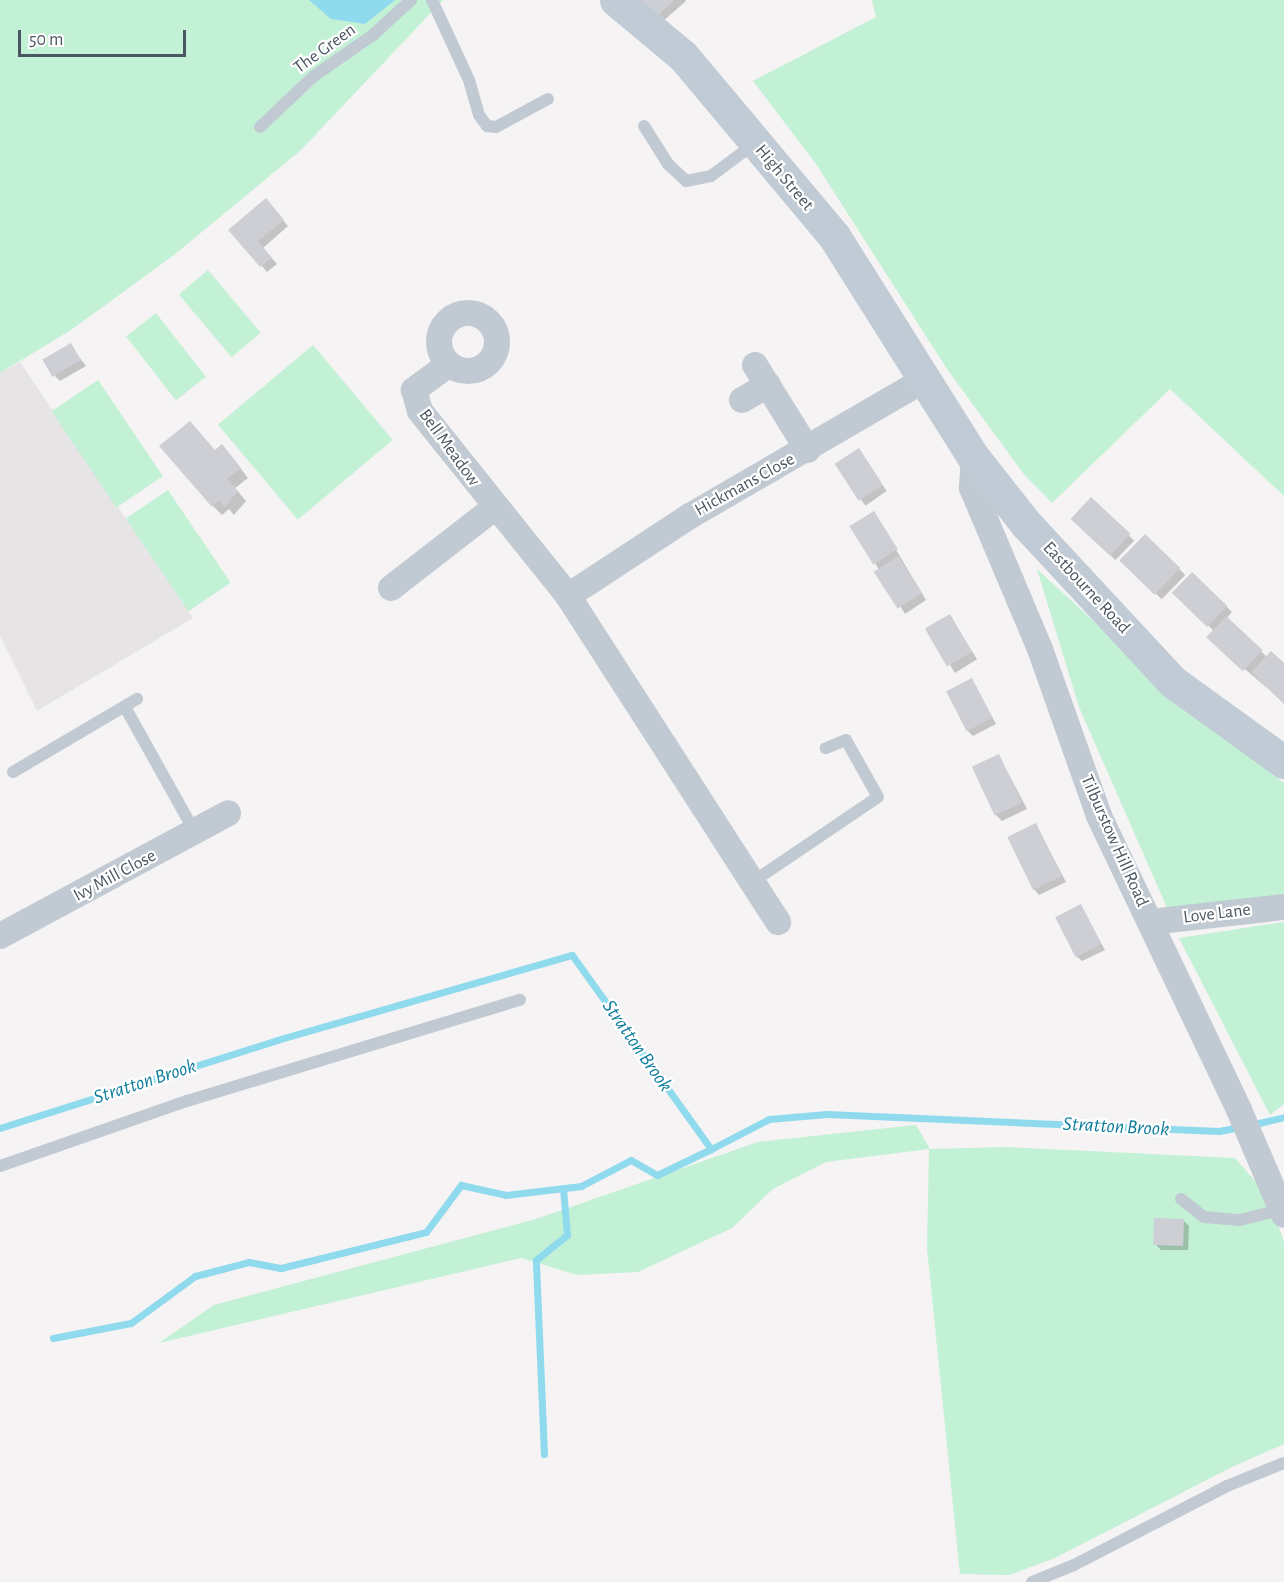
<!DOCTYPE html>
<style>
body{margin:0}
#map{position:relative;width:1284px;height:1582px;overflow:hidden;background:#f5f3f3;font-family:"Alegreya Sans",sans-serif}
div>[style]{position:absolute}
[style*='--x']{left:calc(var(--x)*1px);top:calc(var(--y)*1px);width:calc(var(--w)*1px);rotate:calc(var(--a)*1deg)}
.education>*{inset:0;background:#e6e4e5}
.green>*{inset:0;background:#c3f1d5;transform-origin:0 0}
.water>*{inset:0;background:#90daee}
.shadow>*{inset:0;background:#0003;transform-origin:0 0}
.stream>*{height:7px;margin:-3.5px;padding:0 3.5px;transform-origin:3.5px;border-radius:3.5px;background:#90daee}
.building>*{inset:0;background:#cdcfd5;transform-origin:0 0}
.service>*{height:12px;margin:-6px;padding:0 6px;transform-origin:6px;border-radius:6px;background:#c1cad2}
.minor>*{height:26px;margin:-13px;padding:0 13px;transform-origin:13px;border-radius:13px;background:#c1cad2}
.minor>.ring{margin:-13px;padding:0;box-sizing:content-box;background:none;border:26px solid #c1cad2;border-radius:50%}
.secondary>*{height:33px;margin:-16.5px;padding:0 16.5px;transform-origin:16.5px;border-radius:16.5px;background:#c1cbd6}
span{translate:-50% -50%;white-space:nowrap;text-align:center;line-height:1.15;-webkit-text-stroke:4.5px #fff;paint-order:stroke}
.street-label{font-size:18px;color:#4a5661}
.water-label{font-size:20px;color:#0c7c9b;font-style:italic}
.scale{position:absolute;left:18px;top:30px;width:168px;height:27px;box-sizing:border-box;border:3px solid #4a5661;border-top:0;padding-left:8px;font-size:18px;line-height:21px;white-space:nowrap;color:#4a5661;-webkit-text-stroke:4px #fff;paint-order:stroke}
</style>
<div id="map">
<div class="education">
<i style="clip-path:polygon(20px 362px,193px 618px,37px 711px,0 636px,0 373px)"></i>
</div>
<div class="green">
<i style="clip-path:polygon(0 0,443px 0,301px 150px,174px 255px,71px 330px,0 373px)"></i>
<i style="clip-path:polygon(872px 0,1284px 0,1284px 496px,1170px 389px,1052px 503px,1023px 473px,947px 369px,816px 164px,753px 81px,876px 17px)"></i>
<i style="left:208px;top:270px;width:82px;height:38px;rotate:50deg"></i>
<i style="left:156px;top:313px;width:81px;height:38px;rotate:52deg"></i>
<i style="left:313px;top:345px;width:124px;height:124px;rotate:50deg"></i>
<i style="left:98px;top:380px;width:116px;height:56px;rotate:56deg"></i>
<i style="left:168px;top:490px;width:112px;height:51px;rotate:56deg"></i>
<i style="clip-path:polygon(1037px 569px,1168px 690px,1284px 783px,1284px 898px,1168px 910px,1079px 707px)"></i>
<i style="clip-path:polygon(1284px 922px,1284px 1104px,1270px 1115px,1179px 938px)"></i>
<i style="clip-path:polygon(916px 1125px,930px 1149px,1006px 1147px,1235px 1158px,1268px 1196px,1284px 1242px,1284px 1444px,1232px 1467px,1055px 1558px,1009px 1575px,960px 1574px,927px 1248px,929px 1149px,826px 1162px,773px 1189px,732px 1228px,638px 1272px,577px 1275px,521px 1258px,159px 1343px,214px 1305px,536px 1219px,758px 1142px)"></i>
</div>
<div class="water">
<i style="clip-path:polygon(309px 0,395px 0,365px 24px,331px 19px)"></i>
</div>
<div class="shadow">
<i style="clip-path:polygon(642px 0,685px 0,686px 1px,662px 22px)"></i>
<i style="clip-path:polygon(271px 206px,288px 226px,263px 248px,277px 264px,267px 272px,231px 230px)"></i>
<i style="clip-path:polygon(70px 345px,86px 366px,60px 381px,55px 376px)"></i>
<i style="left:858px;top:450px;width:50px;height:26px;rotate:55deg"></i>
<i style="clip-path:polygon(216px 451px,230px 455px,248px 478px,235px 488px,246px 501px,234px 515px,229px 509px,222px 515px,213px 506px)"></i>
<i style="left:1091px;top:499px;width:60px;height:27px;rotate:44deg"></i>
<i style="clip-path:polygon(874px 513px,926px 600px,905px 614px,875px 563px)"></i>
<i style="left:1145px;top:536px;width:56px;height:34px;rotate:44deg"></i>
<i style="clip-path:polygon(1192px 574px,1232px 612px,1227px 618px,1267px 657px,1284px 666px,1284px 702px,1214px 643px,1214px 631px,1174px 593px)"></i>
<i style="left:950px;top:616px;width:51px;height:26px;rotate:58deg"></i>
<i style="clip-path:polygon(972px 680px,996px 724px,973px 736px,967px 730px)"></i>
<i style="clip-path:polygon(999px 756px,1027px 809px,1002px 821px,996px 815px)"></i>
<i style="clip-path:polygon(1036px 825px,1066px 882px,1039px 895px,1034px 889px)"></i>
<i style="clip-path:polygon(1080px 906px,1105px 950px,1082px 961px,1076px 956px)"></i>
<i style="clip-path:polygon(1183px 1220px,1189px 1226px,1188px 1250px,1161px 1250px,1155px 1244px)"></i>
</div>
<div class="stream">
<i style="--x:1250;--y:1125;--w:35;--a:-13"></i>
<i style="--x:0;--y:1128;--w:291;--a:-17.6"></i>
<i style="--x:277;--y:1040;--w:307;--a:-16.1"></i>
<i style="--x:572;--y:955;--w:239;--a:54.4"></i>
<i style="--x:711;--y:1149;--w:65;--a:-27.3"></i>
<i style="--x:769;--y:1119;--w:58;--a:-4.9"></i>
<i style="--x:827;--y:1114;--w:392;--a:2.5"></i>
<i style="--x:1219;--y:1131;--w:21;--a:-11"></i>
<i style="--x:53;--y:1338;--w:79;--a:-10.9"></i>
<i style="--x:131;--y:1323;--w:79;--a:-36.3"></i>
<i style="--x:195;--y:1276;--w:56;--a:-14.5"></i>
<i style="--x:249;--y:1262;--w:33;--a:11"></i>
<i style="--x:281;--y:1268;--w:149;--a:-13.9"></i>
<i style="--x:426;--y:1232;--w:59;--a:-53.3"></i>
<i style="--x:461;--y:1185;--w:46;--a:12.5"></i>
<i style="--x:506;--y:1195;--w:76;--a:-6.8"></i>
<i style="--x:581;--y:1186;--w:56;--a:-27.5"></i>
<i style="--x:631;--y:1160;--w:30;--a:30"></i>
<i style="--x:657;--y:1175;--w:60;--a:-25.7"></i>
<i style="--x:544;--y:1454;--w:194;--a:-92.4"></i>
<i style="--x:536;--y:1260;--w:40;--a:-39"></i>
<i style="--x:567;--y:1235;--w:47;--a:-94.9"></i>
</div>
<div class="building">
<i style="clip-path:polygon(640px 0,675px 0,655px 18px)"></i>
<i style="clip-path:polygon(266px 198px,284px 220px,258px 241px,272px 258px,260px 267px,228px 230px)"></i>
<i style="left:71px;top:343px;width:20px;height:33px;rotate:60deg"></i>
<i style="clip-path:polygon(190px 421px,215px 450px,222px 444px,241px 468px,227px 479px,238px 491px,225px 507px,219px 501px,212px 507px,159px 446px)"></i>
<i style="left:859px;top:448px;width:44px;height:29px;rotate:57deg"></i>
<i style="left:1091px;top:497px;width:54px;height:30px;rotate:43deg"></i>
<i style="left:874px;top:511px;width:45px;height:29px;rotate:58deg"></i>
<i style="left:1145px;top:534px;width:49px;height:37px;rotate:44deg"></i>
<i style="left:898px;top:556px;width:44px;height:29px;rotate:57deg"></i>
<i style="left:1192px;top:572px;width:49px;height:29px;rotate:44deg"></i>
<i style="left:950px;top:614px;width:44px;height:29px;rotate:60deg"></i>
<i style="left:1226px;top:616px;width:50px;height:29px;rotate:43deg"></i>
<i style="clip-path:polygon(1271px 651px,1284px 663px,1284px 704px,1251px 672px)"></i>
<i style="left:972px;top:678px;width:45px;height:29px;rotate:63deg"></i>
<i style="left:999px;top:754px;width:54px;height:30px;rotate:65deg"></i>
<i style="left:1036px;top:823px;width:59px;height:32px;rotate:64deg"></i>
<i style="left:1081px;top:904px;width:45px;height:29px;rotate:63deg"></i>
<i style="left:1154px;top:1218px;width:30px;height:27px;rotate:2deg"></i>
</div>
<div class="service">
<i style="--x:432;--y:0;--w:88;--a:65.2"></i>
<i style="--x:469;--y:80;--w:36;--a:74"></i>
<i style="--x:479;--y:115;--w:14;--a:54"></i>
<i style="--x:487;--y:126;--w:9;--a:6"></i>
<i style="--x:496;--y:127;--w:59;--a:-28.3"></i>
<i style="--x:644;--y:126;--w:45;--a:57.7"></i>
<i style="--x:668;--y:164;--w:25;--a:43"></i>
<i style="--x:686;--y:181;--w:25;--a:-11"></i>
<i style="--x:711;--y:176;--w:54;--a:-36.7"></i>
<i style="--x:260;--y:127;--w:74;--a:-43.4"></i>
<i style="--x:314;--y:76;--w:72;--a:-34.8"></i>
<i style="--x:373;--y:35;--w:52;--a:-42.6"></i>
<i style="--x:125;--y:707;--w:143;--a:60.8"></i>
<i style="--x:13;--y:772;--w:144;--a:-30.5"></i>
<i style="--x:751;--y:883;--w:153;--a:-34.1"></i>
<i style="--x:878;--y:797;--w:65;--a:-119.3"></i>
<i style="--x:846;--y:740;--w:22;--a:158"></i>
<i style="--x:0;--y:1166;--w:198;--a:-19.2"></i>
<i style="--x:187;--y:1101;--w:348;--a:-16.9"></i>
<i style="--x:1181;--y:1199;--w:29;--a:38"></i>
<i style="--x:1204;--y:1217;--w:36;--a:5"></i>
<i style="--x:1240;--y:1220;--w:44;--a:-14.3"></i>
<i style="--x:1032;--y:1582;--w:45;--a:-22"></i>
<i style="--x:1074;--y:1565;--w:172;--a:-27.3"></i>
<i style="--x:1227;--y:1486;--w:61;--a:-22"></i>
</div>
<div class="minor">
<i class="ring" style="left:439px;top:313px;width:32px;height:32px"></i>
<i style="--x:449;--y:364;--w:44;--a:143.4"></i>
<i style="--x:414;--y:390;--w:22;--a:74"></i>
<i style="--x:420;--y:411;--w:237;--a:51.3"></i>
<i style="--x:568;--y:596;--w:388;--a:57.2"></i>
<i style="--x:755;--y:365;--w:100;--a:58.1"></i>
<i style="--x:742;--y:400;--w:30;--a:-30"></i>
<i style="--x:974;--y:458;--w:30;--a:94"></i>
<i style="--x:972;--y:488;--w:175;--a:67.1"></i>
<i style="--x:1040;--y:649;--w:177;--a:70.5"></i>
<i style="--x:1099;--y:816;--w:326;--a:64.5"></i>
<i style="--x:1239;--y:1110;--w:114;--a:66.8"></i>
<i style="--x:391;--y:588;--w:130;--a:-37.8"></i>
<i style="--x:568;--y:596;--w:146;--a:-33.3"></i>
<i style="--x:690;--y:516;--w:272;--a:-30.2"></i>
<i style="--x:1150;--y:922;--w:135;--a:-6.4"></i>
<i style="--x:0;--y:936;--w:259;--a:-28.3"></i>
</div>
<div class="secondary">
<i style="--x:616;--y:0;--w:87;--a:39.9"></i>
<i style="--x:683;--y:56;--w:235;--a:50"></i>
<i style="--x:834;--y:236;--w:262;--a:57.8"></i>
<i style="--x:974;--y:458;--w:85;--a:51.7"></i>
<i style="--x:1027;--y:525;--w:214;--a:47.1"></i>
<i style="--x:1173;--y:682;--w:137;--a:35.8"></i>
</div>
<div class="street-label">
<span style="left:325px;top:49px;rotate:-36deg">The Green</span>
<span style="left:784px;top:178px;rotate:50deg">High Street</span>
<span style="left:449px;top:448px;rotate:54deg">Bell Meadow</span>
<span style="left:745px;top:485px;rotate:-29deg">Hickmans Close</span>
<span style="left:1086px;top:588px;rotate:47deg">Eastbourne Road</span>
<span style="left:1114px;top:841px;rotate:66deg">Tilburstow Hill Road</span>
<span style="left:115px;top:876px;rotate:-28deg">Ivy Mill Close</span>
<span style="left:1217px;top:914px;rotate:-7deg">Love Lane</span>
</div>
<div class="water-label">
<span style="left:637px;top:1046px;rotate:55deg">Stratton Brook</span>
<span style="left:145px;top:1082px;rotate:-18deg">Stratton Brook</span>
<span style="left:1116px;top:1127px;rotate:3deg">Stratton Brook</span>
</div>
<div class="scale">50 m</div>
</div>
